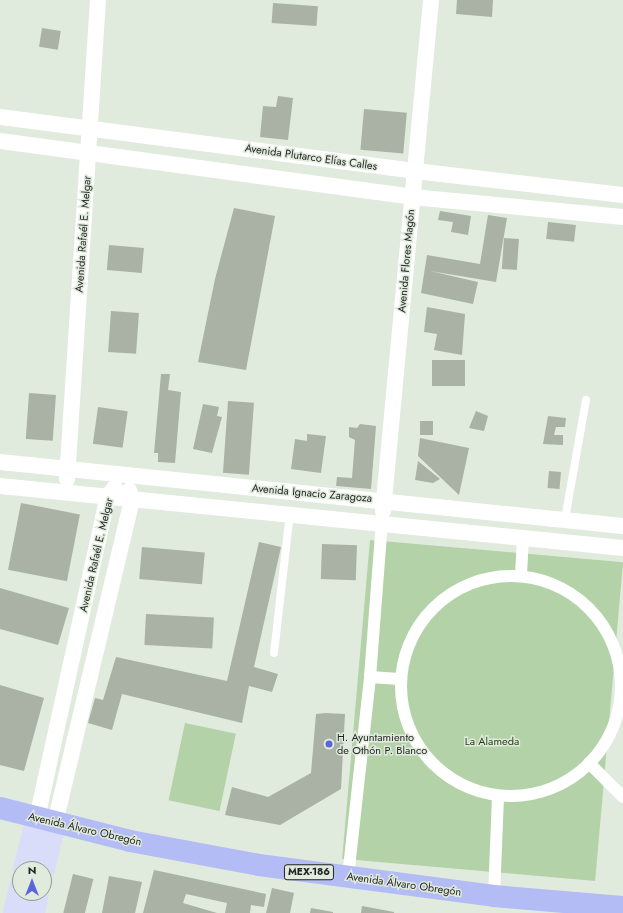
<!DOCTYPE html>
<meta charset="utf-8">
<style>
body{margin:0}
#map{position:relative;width:623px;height:913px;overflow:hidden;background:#e0eadd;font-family:Jost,sans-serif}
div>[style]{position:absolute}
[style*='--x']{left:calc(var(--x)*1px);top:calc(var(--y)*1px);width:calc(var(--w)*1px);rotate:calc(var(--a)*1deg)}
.green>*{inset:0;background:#b3d2a8;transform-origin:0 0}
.building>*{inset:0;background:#a9b2a5;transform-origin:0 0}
.service>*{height:8px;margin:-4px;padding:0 4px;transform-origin:4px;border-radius:4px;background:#fff}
.pedestrian>*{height:12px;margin:-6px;padding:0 6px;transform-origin:6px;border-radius:6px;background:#fff}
.pedestrian>.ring{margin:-6px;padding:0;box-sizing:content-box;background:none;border:12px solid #fff;border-radius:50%}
.minor>*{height:16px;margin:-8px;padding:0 8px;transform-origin:8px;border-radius:8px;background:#fff}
.secondary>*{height:22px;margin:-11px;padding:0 11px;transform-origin:11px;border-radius:11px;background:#d9ddfa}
.primary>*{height:22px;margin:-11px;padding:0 11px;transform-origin:11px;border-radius:11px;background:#b3bcf5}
.dots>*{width:11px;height:11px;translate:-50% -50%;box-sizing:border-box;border:2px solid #e0eadd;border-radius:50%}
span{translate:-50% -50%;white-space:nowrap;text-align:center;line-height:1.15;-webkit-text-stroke:3px #e0eadd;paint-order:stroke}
.shield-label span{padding:1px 3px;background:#e0eadd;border:1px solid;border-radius:3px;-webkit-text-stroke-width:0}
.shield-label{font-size:10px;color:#1f231e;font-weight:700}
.street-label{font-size:11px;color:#1f231e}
.poi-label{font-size:11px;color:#1f231e}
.left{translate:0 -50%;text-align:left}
.park-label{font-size:11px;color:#1a3d07}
.north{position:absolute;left:12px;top:861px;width:40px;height:40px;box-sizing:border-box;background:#e0eadd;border:1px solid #939a91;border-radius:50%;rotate:0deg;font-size:11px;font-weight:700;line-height:16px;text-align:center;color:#1f231e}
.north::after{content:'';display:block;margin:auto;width:14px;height:18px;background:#5b64db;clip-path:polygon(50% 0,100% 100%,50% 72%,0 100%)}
</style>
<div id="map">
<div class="green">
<i style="left:370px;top:540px;width:254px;height:320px;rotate:5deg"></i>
<i style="left:185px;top:723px;width:52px;height:79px;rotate:12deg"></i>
</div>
<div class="building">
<i style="clip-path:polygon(457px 0,493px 0,492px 17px,456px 14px)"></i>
<i style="left:273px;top:3px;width:45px;height:20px;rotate:4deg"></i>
<i style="left:42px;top:28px;width:19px;height:19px;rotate:9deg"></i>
<i style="clip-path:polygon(278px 96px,293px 98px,288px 140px,260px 137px,263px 106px,276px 107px)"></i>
<i style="left:364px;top:109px;width:43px;height:41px;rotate:5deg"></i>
<i style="clip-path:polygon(234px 208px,275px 216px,246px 370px,198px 362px,215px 279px)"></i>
<i style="clip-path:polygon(440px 211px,471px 216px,468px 235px,451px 232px,453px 222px,438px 220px)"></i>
<i style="clip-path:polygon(488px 215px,507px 218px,496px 282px,430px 271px,478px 282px,473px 304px,421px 293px,427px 255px,480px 264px)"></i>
<i style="left:548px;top:222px;width:28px;height:17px;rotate:6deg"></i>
<i style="left:504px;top:238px;width:15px;height:31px;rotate:4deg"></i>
<i style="left:109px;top:245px;width:35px;height:25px;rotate:5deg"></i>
<i style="clip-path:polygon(427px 307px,465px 314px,462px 355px,434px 350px,437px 334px,424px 332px)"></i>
<i style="left:111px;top:311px;width:28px;height:41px;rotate:4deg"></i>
<i style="left:432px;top:360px;width:33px;height:26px"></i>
<i style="clip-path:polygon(161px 374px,170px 374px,168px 390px,181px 392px,175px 463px,158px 462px,158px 453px,154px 453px)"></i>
<i style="left:29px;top:393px;width:27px;height:46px;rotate:4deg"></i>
<i style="left:228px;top:401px;width:26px;height:72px;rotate:4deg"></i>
<i style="clip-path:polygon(203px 404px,219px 407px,217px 416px,222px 417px,212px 453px,193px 449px)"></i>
<i style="left:98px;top:407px;width:30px;height:37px;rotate:8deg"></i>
<i style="clip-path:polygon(476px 411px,488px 416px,484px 431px,469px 428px)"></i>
<i style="clip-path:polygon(548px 416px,566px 418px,565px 427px,556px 427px,554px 435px,563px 435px,563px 445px,543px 444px)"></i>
<i style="left:420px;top:421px;width:13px;height:14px"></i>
<i style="clip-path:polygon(360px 424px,376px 426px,371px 489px,336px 486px,337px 477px,352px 478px,355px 440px,349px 437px,349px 427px,357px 428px)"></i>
<i style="clip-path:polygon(307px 434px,326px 436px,321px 473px,291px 469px,295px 439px,307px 441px)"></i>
<i style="clip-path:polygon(420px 438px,469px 448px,459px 495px,418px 456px)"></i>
<i style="clip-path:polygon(418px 461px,440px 479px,433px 483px,415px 480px)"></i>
<i style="left:549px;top:471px;width:12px;height:17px;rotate:5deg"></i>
<i style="left:21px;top:503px;width:60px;height:68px;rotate:11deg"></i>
<i style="clip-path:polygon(259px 542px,281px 547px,254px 667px,278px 674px,272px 692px,249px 686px,242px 723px,122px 694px,112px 730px,88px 723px,95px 698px,103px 700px,116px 657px,227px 681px)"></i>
<i style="left:322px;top:544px;width:35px;height:35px;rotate:2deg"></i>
<i style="left:142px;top:547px;width:63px;height:32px;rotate:5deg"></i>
<i style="clip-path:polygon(0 588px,69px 608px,58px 645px,0 629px)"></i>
<i style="left:146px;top:614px;width:68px;height:31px;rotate:3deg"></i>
<i style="clip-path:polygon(0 685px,44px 698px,24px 771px,0 765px)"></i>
<i style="clip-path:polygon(326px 713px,345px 714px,341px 789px,280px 825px,225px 815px,232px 787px,268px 797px,311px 773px,316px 714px)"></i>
<i style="clip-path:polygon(154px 870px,266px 894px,264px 907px,251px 905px,250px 913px,225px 913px,227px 903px,186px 894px,183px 903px,217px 913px,143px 913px)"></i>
<i style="left:73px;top:874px;width:21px;height:40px;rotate:14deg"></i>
<i style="clip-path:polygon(109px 876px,142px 882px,135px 913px,102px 913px)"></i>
<i style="clip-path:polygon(272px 888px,294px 893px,290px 913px,266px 913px)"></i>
<i style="clip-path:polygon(362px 906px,394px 912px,394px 913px,361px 913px)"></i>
<i style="clip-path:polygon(311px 908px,333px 912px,333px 913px,310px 913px)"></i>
</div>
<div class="service">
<i style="--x:565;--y:519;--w:121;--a:-80"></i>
<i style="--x:274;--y:653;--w:141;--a:-83.5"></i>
</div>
<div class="pedestrian">
<i style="--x:521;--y:575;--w:39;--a:-87"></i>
<i class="ring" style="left:401px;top:576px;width:208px;height:208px"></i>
<i style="--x:370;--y:677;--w:29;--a:4"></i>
<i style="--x:589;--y:763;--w:48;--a:45"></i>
<i style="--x:348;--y:877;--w:201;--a:-83.7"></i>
<i style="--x:370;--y:677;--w:155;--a:-85.6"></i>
<i style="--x:494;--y:896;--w:100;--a:-87.7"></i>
</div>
<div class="minor">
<i style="--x:0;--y:117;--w:418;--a:7.4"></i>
<i style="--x:415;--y:171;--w:209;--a:6.6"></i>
<i style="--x:0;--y:141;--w:416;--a:7.7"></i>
<i style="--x:412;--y:197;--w:212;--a:5.4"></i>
<i style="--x:0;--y:462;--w:626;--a:5.87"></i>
<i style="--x:67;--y:479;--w:480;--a:-86.3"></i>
<i style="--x:0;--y:486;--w:626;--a:5.68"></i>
<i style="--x:383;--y:511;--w:513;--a:-84.63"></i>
<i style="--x:37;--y:818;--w:330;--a:-77.6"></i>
<i style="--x:108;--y:496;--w:11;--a:-52"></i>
<i style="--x:55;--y:823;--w:333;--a:-76.6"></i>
<i style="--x:132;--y:499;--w:9;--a:-108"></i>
</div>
<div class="secondary">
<i style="--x:24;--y:869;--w:53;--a:-75.7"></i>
<i style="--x:44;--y:869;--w:47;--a:-76.6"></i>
<i style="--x:14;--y:913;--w:27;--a:-77"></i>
<i style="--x:34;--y:913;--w:20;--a:-79"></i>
</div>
<div class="primary">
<i style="--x:0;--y:808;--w:134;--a:14.2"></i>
<i style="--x:130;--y:841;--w:131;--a:10.5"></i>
<i style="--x:259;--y:865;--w:237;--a:7.5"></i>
<i style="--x:494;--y:896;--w:129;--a:4.9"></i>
</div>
<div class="dots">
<i style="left:329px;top:744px;background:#5b64db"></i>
</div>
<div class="shield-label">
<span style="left:309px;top:872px">MEX-186</span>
</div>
<div class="street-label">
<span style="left:311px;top:157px;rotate:8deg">Avenida Plutarco Elías Calles</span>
<span style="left:83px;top:234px;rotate:-86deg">Avenida Rafaél E. Melgar</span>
<span style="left:406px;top:261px;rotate:-85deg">Avenida Flores Magón</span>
<span style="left:312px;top:493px;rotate:5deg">Avenida Ignacio Zaragoza</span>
<span style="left:96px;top:555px;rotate:-77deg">Avenida Rafaél E. Melgar</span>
<span style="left:85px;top:829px;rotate:13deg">Avenida Álvaro Obregón</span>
<span style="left:404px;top:884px;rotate:8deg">Avenida Álvaro Obregón</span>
</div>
<div class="poi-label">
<span class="left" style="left:337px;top:744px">H. Ayuntamiento<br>de Othón P. Blanco</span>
</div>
<div class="park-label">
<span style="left:492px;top:741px">La Alameda</span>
</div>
<div class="north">N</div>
</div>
